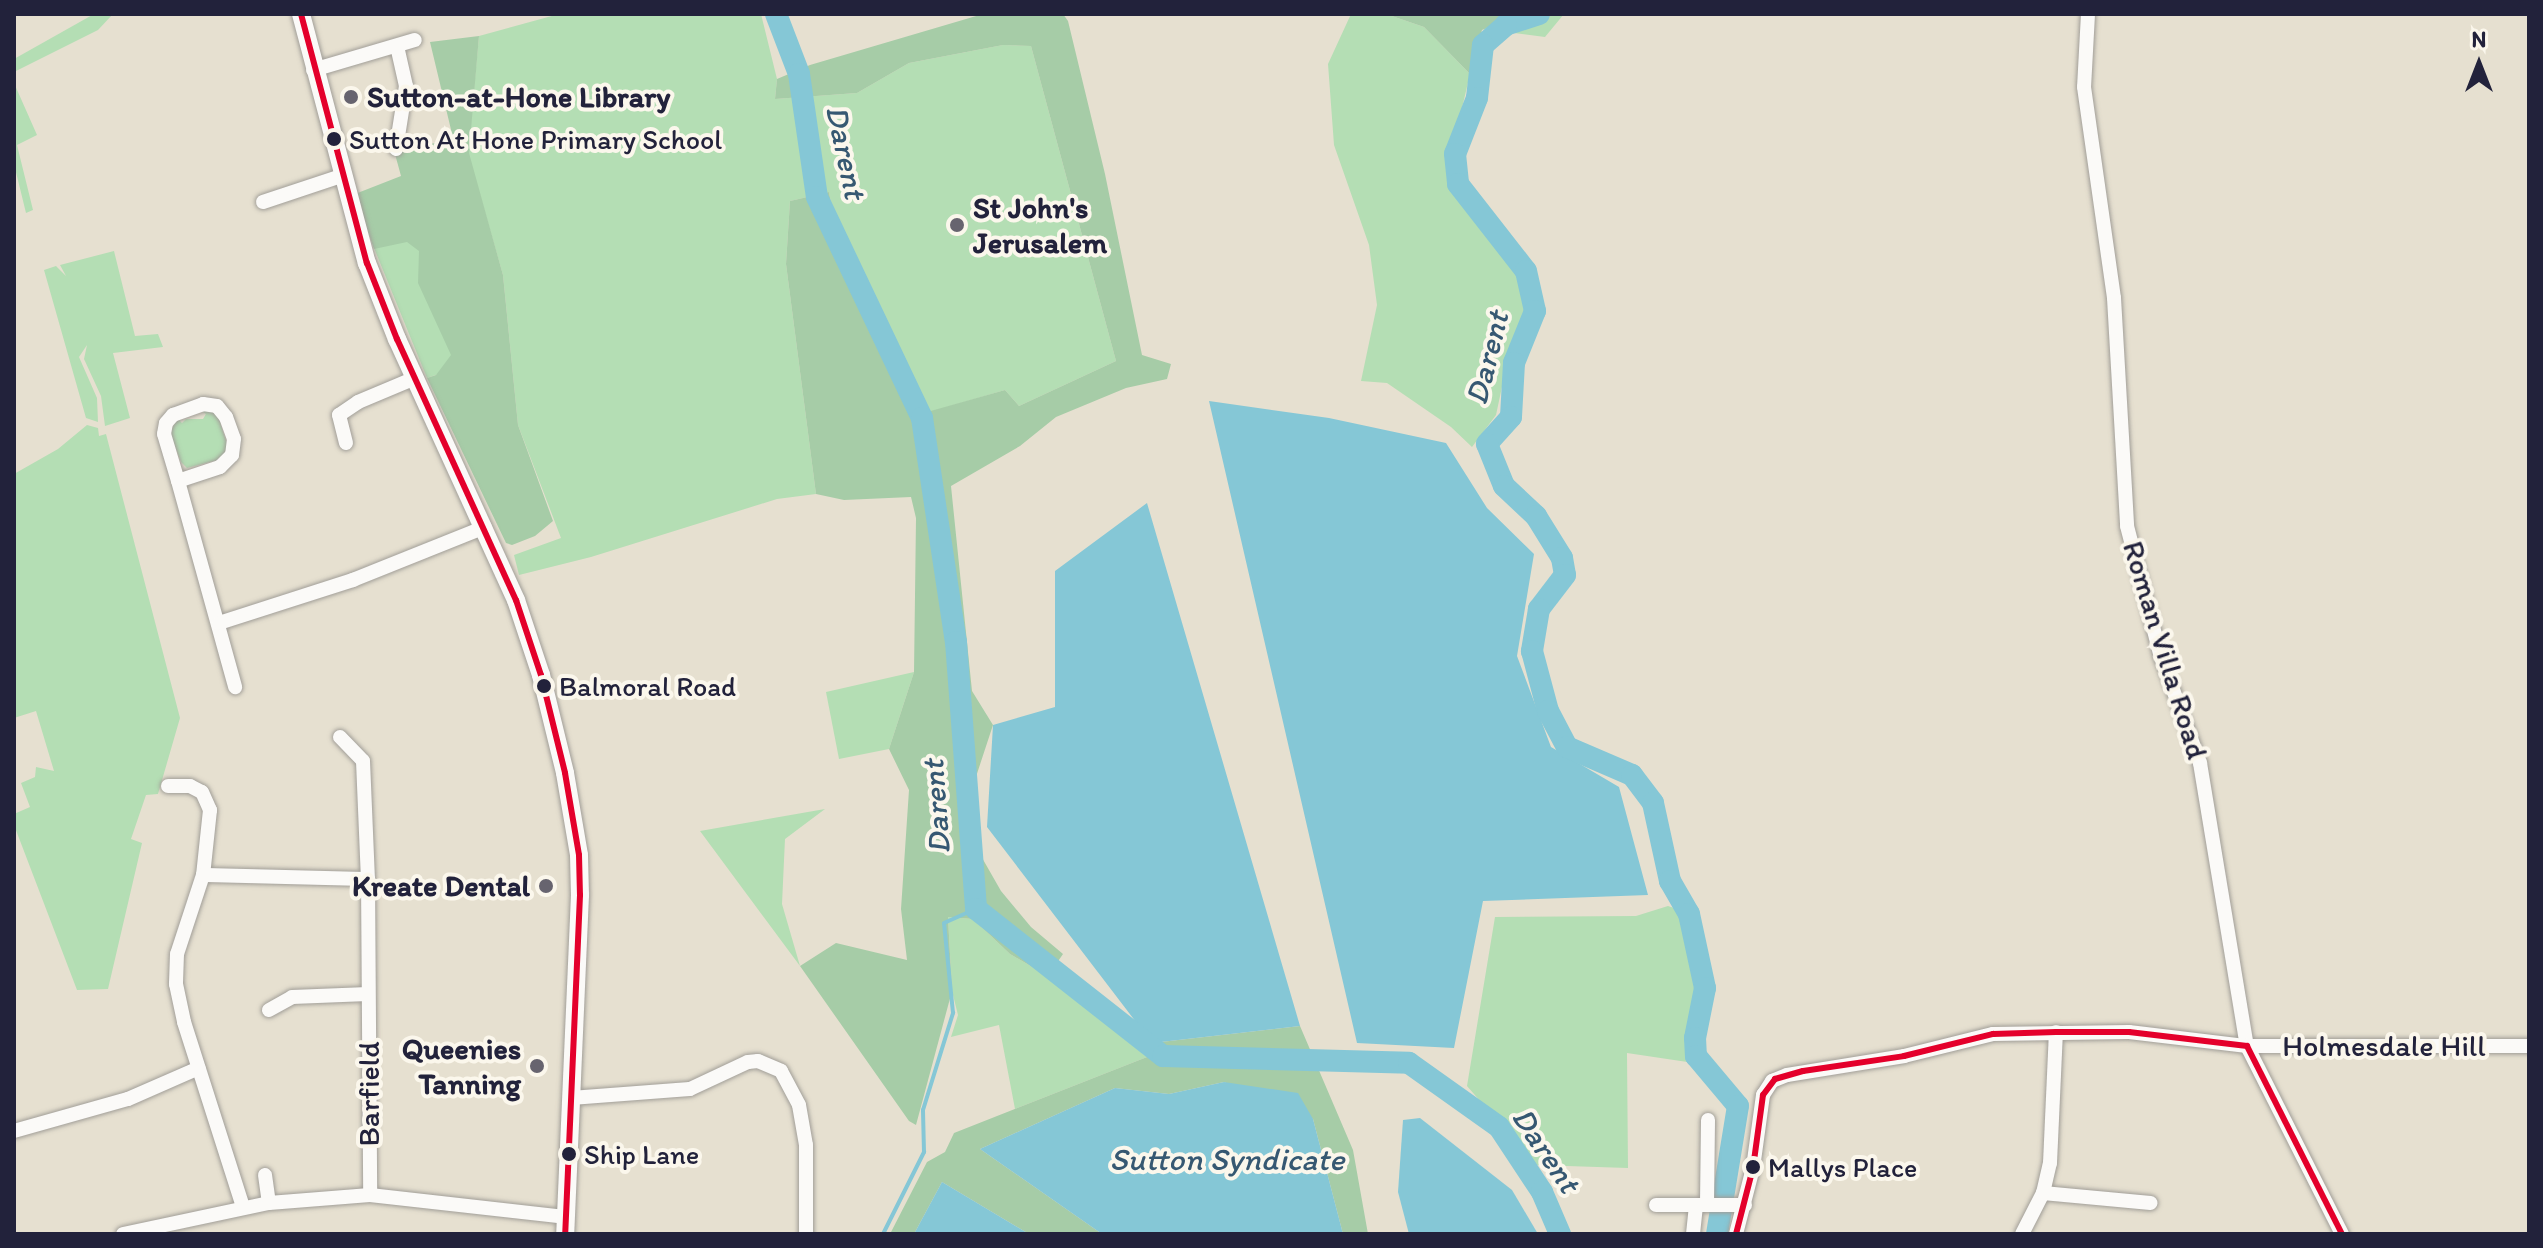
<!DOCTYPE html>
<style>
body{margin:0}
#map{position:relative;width:2543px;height:1248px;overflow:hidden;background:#e6e0d0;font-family:Itim,sans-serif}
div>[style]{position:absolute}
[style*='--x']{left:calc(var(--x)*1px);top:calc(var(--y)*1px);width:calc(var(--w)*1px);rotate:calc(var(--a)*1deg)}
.green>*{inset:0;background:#b4deb4}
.forest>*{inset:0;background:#a6cca7}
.water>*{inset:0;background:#85c7d6}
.stream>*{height:4px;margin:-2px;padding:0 2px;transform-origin:2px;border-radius:2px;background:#85c7d6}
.river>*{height:22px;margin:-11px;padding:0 11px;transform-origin:11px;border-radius:11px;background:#85c7d6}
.roads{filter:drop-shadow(0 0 2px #a19e98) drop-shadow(0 0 2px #a19e98)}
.minor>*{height:14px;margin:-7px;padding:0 7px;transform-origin:7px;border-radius:7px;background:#fbfaf8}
.major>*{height:18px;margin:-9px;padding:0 9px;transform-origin:9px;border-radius:9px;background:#fbfaf8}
.bus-1>*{height:6px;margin:-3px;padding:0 3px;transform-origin:3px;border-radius:3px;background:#e4002b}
.dots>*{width:22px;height:22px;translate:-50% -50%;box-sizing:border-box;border:4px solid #fbf7ec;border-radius:50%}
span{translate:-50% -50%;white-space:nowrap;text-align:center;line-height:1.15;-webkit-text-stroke:8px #fbf7ec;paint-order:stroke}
.bus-label{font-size:28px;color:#22223b}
.left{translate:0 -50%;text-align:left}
.poi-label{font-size:30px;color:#22223b;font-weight:700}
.right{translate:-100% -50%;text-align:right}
.street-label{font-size:30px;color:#22223b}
.water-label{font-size:32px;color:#365872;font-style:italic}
.frame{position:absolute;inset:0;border:16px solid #22223b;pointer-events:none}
.north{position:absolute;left:2439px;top:24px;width:80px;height:80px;-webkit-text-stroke:6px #fbf7ec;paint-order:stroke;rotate:0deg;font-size:22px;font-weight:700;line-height:32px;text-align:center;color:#22223b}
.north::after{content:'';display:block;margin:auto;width:28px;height:36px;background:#22223b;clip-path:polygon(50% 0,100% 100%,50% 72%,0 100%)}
</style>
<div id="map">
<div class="green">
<i style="clip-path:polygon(94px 14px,113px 14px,98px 30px,14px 72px,14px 59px)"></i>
<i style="clip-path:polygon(559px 14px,761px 14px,777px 79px,775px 99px,857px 93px,909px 63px,1003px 45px,1031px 46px,1116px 361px,1019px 406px,1005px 390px,913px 417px,870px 305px,838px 245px,829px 192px,790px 201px,786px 264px,816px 494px,777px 499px,591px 557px,519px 575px,514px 555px,561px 538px,518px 425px,503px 275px,468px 153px,479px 36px)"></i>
<i style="clip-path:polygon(1351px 14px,1386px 14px,1424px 27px,1470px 74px,1450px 159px,1462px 201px,1523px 276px,1525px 315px,1509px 354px,1496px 415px,1472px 447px,1451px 427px,1387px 383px,1361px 381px,1377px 305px,1369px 245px,1334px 145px,1328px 64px)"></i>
<i style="clip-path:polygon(1515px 14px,1564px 14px,1545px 37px,1482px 29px)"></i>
<i style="clip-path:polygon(14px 83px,37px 135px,17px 145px,33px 210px,26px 213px,14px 164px)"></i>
<i style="clip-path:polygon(416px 228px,465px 365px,427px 378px,374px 248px)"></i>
<i style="clip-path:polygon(114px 251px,135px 336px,158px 334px,163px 347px,113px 353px,130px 418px,105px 426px,101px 396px,84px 359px,87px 345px,79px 357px,97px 398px,98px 422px,86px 418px,44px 270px,56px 266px,66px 276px,60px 265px)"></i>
<i style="clip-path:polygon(200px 410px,211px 410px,218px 416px,228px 447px,221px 459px,187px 468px,181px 462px,170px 433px,177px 418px,182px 423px,186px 419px,203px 419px,206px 414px)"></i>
<i style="clip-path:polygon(87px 425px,98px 428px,99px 436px,106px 434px,180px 718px,158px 794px,146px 795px,131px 839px,142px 843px,108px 989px,77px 990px,14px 825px,14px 814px,30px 807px,21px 783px,35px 777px,36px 767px,54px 771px,36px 711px,14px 718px,14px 474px,58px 449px)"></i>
<i style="clip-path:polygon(914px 672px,889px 749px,839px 759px,826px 692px)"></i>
<i style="clip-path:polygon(825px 809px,785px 839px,782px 904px,800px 966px,700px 831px)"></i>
<i style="clip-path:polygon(1668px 906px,1680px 910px,1700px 986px,1692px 1028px,1694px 1063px,1627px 1053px,1628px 1168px,1536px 1165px,1467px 1086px,1495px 917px,1636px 916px)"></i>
<i style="clip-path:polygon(948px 917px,973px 919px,1010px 954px,1048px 976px,1147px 1057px,1015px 1109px,999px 1025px,951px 1037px,958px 1015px,952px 991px)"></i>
</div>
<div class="forest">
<i style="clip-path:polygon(983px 14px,1063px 14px,1068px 21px,1105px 174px,1142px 355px,1171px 364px,1167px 379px,1126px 388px,1056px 417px,1020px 446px,951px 486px,972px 691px,993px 725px,970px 795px,977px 849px,1001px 891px,1031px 927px,1063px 954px,1048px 976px,1010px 954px,973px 919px,948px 917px,952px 991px,916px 1125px,909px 1121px,800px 966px,836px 943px,907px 960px,901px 909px,909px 790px,889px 749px,914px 672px,916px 518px,911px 497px,844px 500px,816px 494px,786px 264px,790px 201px,829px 192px,838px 245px,870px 305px,913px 416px,1005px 390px,1019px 406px,1116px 361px,1031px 46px,1003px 45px,909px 63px,857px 93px,775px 99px,777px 79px,810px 65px)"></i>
<i style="clip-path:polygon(1386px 14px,1515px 14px,1482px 30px,1470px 74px,1424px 27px)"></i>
<i style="clip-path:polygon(479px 36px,469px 153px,503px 275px,518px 425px,553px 521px,535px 536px,512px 545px,506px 543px,427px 378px,436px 375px,451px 355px,418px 283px,419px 251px,407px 242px,374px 249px,355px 194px,401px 176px,395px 154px,453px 138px,430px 42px)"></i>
<i style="clip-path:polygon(1300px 1026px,1353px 1150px,1368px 1234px,1343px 1234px,1313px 1119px,1224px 1082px,1169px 1094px,1115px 1088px,980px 1149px,1102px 1234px,1029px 1234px,942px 1182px,914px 1234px,890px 1234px,927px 1162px,945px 1152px,954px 1133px,1147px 1057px,1152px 1043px)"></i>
</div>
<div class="water">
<i style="clip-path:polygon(1209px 401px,1329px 418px,1446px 443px,1487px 508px,1534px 554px,1517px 656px,1551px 747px,1619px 787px,1648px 895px,1483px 901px,1454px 1048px,1357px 1043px)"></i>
<i style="clip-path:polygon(1147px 503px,1300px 1026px,1152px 1043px,987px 827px,993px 725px,1055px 707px,1055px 571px)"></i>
<i style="clip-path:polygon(1224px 1082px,1298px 1093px,1313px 1119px,1343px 1234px,1102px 1234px,980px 1149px,1115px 1088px,1169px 1094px)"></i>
<i style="clip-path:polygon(1420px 1118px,1512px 1190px,1538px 1234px,1409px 1234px,1398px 1192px,1403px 1120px)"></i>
<i style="clip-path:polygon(942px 1182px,1029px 1234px,914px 1234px)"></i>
</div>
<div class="stream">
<i style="--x:883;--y:1234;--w:92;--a:-63.4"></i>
<i style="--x:924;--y:1152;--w:42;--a:-91.4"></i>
<i style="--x:923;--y:1110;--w:102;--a:-72.8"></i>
<i style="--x:953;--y:1013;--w:90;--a:-95.7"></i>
<i style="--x:944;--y:923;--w:35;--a:-24"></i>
</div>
<div class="river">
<i style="--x:776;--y:14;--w:64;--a:69"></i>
<i style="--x:799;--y:74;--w:124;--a:81.7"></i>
<i style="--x:817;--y:197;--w:245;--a:64.6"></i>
<i style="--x:922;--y:418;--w:227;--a:81.4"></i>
<i style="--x:956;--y:642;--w:268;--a:85.7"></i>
<i style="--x:976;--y:909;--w:238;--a:38.2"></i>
<i style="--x:1163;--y:1056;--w:246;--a:1.6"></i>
<i style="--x:1409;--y:1063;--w:110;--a:35.4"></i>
<i style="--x:1499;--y:1127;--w:78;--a:56.5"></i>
<i style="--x:1542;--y:1192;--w:46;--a:66.8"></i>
<i style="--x:1539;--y:14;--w:35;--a:162"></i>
<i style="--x:1506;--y:25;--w:30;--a:139"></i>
<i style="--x:1483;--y:45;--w:53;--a:96.5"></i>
<i style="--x:1477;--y:98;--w:60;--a:111.4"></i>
<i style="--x:1455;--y:154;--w:30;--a:84"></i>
<i style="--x:1458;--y:184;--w:110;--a:52"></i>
<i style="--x:1526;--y:271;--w:41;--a:77.3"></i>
<i style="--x:1535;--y:311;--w:56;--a:112"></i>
<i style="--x:1514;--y:363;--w:54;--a:93.2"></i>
<i style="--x:1511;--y:417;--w:36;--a:132"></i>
<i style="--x:1487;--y:444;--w:45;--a:68"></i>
<i style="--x:1504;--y:486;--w:44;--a:43.2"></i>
<i style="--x:1536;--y:516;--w:49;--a:58.2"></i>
<i style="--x:1562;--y:558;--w:17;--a:80"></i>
<i style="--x:1565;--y:575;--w:43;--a:127.4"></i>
<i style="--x:1539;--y:609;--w:43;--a:99.5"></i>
<i style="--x:1532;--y:651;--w:62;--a:75.1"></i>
<i style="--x:1548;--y:711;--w:41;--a:62.2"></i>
<i style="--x:1567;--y:747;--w:71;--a:23.3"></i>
<i style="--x:1632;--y:775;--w:35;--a:53"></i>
<i style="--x:1653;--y:803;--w:80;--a:77.7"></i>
<i style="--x:1670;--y:881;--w:38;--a:60"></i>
<i style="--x:1689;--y:914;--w:76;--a:77.8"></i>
<i style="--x:1705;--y:988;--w:51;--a:101.3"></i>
<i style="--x:1695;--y:1038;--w:18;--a:87"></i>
<i style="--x:1696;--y:1056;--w:65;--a:50"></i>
<i style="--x:1738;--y:1106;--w:130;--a:99.3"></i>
</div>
<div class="roads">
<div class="minor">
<i style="--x:2088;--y:14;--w:73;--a:93.1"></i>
<i style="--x:2084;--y:87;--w:213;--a:81.9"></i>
<i style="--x:2114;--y:298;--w:228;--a:86.7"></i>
<i style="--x:2127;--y:526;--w:135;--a:75.5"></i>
<i style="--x:2161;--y:657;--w:113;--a:69.8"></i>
<i style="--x:2200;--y:763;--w:287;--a:80.6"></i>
<i style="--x:2247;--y:1046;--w:211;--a:63.2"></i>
<i style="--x:313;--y:70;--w:106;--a:-16.4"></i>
<i style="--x:396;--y:149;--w:64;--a:-81"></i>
<i style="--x:406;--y:86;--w:41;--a:-102.7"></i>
<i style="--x:263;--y:202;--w:82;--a:-18.4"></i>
<i style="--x:203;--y:404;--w:14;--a:8"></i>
<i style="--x:217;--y:406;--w:14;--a:51"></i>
<i style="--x:226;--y:417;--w:23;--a:70"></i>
<i style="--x:234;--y:439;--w:16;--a:97"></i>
<i style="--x:232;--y:455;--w:17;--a:135"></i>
<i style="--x:220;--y:467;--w:44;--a:161.6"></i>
<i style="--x:178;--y:481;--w:49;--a:-106.6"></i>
<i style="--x:164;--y:434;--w:11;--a:-80"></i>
<i style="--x:166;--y:423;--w:11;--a:-49"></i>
<i style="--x:173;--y:415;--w:32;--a:-20"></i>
<i style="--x:346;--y:443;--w:29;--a:-104"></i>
<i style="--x:339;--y:415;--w:23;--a:-34"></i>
<i style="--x:358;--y:402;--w:62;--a:-22.8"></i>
<i style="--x:178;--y:481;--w:214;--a:74.5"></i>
<i style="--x:219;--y:623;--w:141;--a:-17.8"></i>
<i style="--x:353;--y:580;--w:142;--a:-21.9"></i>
<i style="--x:340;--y:737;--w:33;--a:46"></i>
<i style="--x:363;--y:761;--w:118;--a:87.6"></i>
<i style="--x:368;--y:879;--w:316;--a:89.6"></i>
<i style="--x:168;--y:786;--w:22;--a:0"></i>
<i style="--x:190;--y:786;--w:13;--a:27"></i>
<i style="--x:202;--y:792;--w:20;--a:66"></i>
<i style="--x:210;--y:810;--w:65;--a:96.1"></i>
<i style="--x:203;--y:875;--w:83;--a:108.2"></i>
<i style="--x:177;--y:954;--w:30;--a:92"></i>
<i style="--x:176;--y:984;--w:39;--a:78"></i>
<i style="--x:184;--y:1022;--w:194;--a:72.3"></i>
<i style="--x:203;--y:875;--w:165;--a:1.4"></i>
<i style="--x:269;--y:1010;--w:26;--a:-29"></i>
<i style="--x:292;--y:997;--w:76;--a:-2.3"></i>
<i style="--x:571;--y:1098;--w:119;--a:-4.3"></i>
<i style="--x:690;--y:1089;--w:64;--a:-25"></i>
<i style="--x:748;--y:1062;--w:10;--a:-6"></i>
<i style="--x:758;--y:1061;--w:25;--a:23"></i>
<i style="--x:781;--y:1071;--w:38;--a:62"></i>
<i style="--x:799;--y:1105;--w:41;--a:80.1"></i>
<i style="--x:806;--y:1145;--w:89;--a:90"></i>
<i style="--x:14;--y:1131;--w:118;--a:-15.7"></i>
<i style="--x:128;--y:1099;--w:77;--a:-23.6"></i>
<i style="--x:265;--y:1175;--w:28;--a:82"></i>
<i style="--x:2043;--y:1193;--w:108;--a:5.3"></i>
<i style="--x:1707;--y:1203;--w:83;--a:-89.3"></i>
<i style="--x:1656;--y:1205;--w:89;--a:0"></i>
<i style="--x:123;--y:1234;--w:149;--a:-12"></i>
<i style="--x:269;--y:1203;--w:101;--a:-4.5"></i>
<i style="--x:370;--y:1195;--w:196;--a:6.4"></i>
<i style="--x:1693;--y:1234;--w:28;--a:-84"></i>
<i style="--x:1736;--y:1234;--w:68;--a:-75.6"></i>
<i style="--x:1753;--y:1168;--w:74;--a:-82.2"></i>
<i style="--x:1763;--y:1095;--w:17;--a:-57"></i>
<i style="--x:1772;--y:1081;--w:16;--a:-22"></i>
<i style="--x:1787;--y:1075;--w:119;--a:-9.2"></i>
<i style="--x:1904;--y:1056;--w:92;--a:-13.9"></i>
<i style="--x:1993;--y:1034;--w:136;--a:-0.8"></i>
<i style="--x:2129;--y:1032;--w:119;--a:6.8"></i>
<i style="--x:2247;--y:1046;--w:282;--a:0"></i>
<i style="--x:2022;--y:1234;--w:46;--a:-62.9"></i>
<i style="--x:2043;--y:1193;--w:31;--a:-77"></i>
<i style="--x:2050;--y:1163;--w:131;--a:-87.4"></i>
</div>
<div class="major">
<i style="--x:301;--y:14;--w:258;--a:75.2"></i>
<i style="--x:367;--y:263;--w:82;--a:68.5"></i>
<i style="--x:397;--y:339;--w:287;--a:65.5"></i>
<i style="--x:516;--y:600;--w:79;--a:71.6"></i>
<i style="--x:541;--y:675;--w:101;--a:76.2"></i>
<i style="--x:565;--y:773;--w:83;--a:80.3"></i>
<i style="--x:579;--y:855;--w:40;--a:88.6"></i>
<i style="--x:580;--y:895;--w:339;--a:92.5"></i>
</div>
</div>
<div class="bus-1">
<i style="--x:301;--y:14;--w:258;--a:75.2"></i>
<i style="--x:367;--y:263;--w:82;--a:68.5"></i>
<i style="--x:397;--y:339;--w:287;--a:65.5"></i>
<i style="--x:516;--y:600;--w:79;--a:71.6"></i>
<i style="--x:541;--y:675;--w:101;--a:76.2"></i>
<i style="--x:565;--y:773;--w:83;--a:80.3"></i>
<i style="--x:579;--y:855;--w:40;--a:88.6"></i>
<i style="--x:580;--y:895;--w:339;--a:92.5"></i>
<i style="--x:1736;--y:1234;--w:68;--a:-75.6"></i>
<i style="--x:1753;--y:1168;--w:74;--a:-82.2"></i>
<i style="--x:1763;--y:1095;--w:20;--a:-53"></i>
<i style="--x:1775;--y:1079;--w:29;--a:-16"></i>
<i style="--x:1803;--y:1071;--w:102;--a:-8.4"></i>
<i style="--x:1904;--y:1056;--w:92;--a:-13.9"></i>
<i style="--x:1993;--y:1034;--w:63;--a:-1.8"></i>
<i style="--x:2056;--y:1032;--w:73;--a:0"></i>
<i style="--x:2129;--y:1032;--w:119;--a:6.8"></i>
<i style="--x:2247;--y:1046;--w:211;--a:63.2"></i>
</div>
<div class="dots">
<i style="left:351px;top:97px;background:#67646f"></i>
<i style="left:334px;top:139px;background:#22223b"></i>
<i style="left:957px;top:225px;background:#67646f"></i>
<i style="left:544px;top:686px;background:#22223b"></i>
<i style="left:546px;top:886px;background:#67646f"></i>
<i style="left:537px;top:1066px;background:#67646f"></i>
<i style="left:569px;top:1154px;background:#22223b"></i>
<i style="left:1753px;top:1167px;background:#22223b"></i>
</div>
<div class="bus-label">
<span class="left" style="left:349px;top:139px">Sutton At Hone Primary School</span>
<span class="left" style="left:559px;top:686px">Balmoral Road</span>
<span class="left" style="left:584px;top:1154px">Ship Lane</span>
<span class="left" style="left:1768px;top:1167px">Mallys Place</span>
</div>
<div class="poi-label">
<span class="left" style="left:367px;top:97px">Sutton-at-Hone Library</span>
<span class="left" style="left:973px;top:225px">St John's<br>Jerusalem</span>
<span class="right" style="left:530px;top:886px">Kreate Dental</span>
<span class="right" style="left:521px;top:1066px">Queenies<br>Tanning</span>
</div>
<div class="street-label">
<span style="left:2165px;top:650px;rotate:73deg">Roman Villa Road</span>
<span style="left:2384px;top:1046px">Holmesdale Hill</span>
<span style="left:369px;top:1094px;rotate:-90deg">Barfield</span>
</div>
<div class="water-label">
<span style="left:846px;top:152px;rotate:78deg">Darent</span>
<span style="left:1487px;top:358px;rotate:-76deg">Darent</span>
<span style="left:936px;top:807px;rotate:-94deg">Darent</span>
<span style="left:1546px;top:1150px;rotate:56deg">Darent</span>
<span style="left:1227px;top:1159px">Sutton Syndicate</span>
</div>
<div class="frame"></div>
<div class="north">N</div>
</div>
